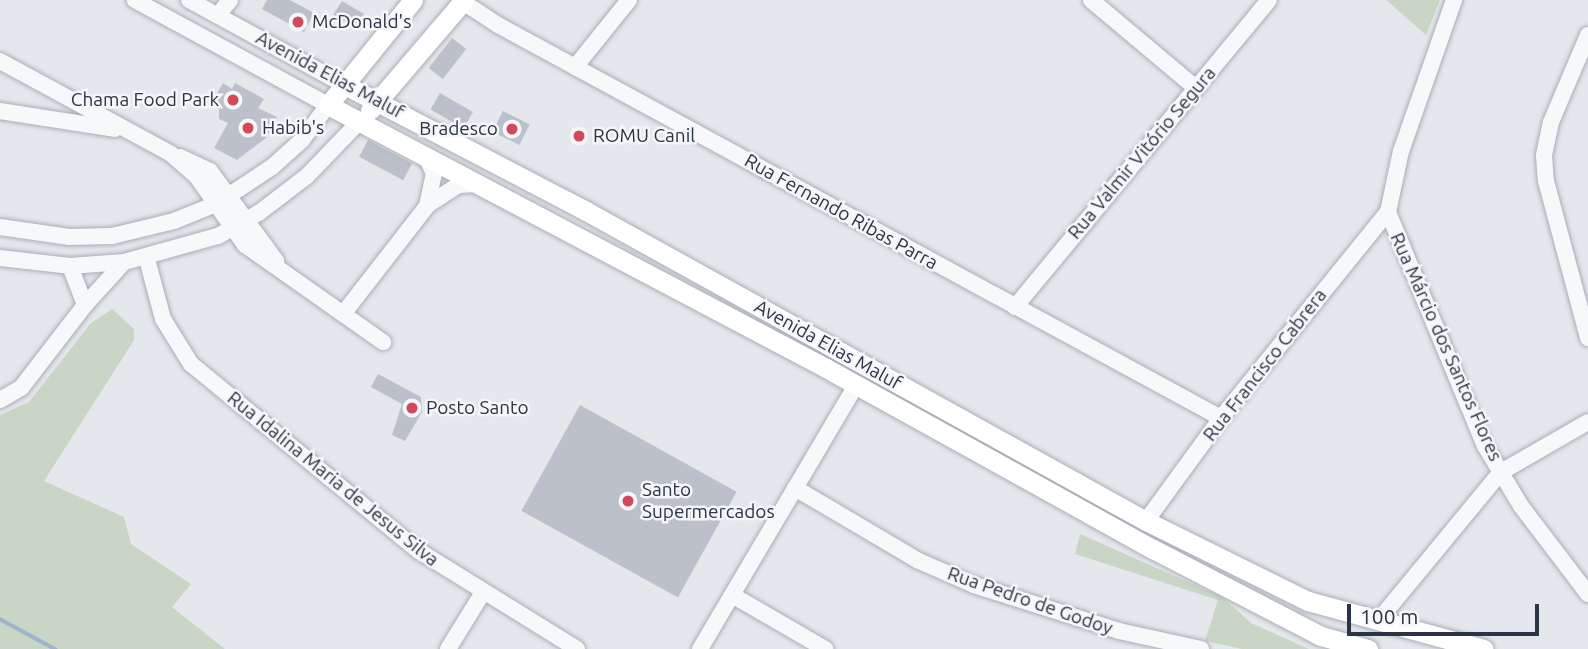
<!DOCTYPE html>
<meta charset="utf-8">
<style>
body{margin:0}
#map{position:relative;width:1588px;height:649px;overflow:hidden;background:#e4e7ec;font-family:Ubuntu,sans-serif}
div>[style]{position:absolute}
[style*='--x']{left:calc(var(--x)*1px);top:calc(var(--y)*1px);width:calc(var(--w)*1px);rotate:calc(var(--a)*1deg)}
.green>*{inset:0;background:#c9d6c5}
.stream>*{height:3.5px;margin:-1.75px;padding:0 1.75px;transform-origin:1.75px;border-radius:1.75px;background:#9fb4cc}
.building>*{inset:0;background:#bbc0ca;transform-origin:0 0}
.roads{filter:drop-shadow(0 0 2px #a9aeb7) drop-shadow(0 0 2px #a9aeb7)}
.minor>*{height:16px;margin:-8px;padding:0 8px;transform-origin:8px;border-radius:8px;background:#f7f8fa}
.major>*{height:19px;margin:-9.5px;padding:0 9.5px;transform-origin:9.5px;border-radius:9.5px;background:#fff}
.dots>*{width:19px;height:19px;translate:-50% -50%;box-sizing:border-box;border:4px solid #f4f6f9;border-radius:50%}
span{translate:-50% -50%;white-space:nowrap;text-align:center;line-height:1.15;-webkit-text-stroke:5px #f4f6f9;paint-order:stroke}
.poi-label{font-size:19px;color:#2b3445}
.left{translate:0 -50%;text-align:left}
.right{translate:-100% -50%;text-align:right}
.street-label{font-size:19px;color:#2b3445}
.scale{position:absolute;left:1347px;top:604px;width:192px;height:32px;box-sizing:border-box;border:4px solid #2b3445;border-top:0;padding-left:9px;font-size:21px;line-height:24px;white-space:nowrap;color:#2b3445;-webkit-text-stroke:5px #f4f6f9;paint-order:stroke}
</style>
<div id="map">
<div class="green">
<i style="clip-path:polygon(1386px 0,1440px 0,1426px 35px)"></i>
<i style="clip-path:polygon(112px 309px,134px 329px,134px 340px,44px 481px,124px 517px,131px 544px,191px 584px,172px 607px,225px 649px,0 649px,0 415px,29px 402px,91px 323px)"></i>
<i style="clip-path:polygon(1080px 534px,1222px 597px,1251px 623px,1309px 649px,1242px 649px,1205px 641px,1218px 600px,1075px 554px)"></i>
</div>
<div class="stream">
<i style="--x:0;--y:619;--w:63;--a:28.6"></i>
</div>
<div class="building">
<i style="clip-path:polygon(267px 0,290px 0,314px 13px,304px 32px,262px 9px)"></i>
<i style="clip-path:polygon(342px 1px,364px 14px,354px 26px,333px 15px)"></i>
<i style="left:452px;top:38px;width:18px;height:38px;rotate:38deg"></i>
<i style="clip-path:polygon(223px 83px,232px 89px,235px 83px,264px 99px,258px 108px,277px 117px,266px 138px,237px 160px,214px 148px,228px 123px,219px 119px,219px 109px,211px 104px)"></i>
<i style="left:440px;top:93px;width:38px;height:19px;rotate:30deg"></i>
<i style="left:503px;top:111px;width:30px;height:23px;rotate:27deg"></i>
<i style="left:368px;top:140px;width:50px;height:19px;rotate:28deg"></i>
<i style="clip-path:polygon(378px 374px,421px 397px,422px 412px,405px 441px,392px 435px,402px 404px,371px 387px)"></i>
<i style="left:580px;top:405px;width:179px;height:121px;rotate:29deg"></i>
</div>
<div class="roads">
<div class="minor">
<i style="--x:189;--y:0;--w:178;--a:28.6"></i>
<i style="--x:460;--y:0;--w:45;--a:33.3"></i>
<i style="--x:498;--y:25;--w:823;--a:28.53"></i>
<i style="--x:1091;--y:0;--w:137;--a:40"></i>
<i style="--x:1454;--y:0;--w:160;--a:109.3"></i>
<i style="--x:1401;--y:151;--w:62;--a:102"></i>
<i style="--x:1388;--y:212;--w:253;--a:67.5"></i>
<i style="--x:1485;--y:446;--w:70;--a:59"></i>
<i style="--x:1521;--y:506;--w:111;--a:52.7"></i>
<i style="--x:218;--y:15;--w:19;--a:-51"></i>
<i style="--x:1588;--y:35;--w:95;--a:113"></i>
<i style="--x:1551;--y:122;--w:34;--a:102"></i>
<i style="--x:1544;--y:155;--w:26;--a:86"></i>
<i style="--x:1546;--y:181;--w:163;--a:75"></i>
<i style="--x:0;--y:61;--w:195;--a:28.5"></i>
<i style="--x:171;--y:154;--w:35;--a:41"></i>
<i style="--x:197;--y:177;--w:83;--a:54.8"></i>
<i style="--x:245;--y:245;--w:169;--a:35.1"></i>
<i style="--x:575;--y:67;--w:86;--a:-51.1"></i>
<i style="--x:0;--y:111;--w:116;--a:8.9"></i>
<i style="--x:180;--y:157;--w:33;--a:25"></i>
<i style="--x:210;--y:171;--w:112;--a:53.7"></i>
<i style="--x:429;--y:204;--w:35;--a:-33"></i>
<i style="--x:458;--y:185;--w:21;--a:-3"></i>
<i style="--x:0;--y:227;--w:70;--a:8.2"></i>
<i style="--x:69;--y:237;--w:43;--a:-1.3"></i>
<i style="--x:112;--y:236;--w:64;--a:-13.6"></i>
<i style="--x:174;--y:221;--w:45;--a:-22"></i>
<i style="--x:216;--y:204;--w:67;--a:-33.5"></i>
<i style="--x:272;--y:167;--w:40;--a:-42"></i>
<i style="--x:302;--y:140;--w:44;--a:-53.4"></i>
<i style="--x:328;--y:105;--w:220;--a:-151.5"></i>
<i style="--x:0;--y:258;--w:70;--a:6.5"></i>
<i style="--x:70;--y:266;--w:54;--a:-4.2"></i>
<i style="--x:124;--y:262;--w:98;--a:-15.5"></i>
<i style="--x:218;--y:236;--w:48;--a:-29.7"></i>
<i style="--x:260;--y:212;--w:59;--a:-37.5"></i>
<i style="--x:307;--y:176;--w:76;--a:-46.1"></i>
<i style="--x:147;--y:259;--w:62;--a:75.1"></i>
<i style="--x:163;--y:319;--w:53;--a:58.1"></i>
<i style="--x:191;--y:364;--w:295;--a:39.4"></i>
<i style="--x:419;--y:551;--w:186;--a:31.8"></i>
<i style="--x:70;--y:266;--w:42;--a:69"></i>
<i style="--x:85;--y:305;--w:58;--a:-47.8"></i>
<i style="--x:1015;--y:307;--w:398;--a:-50.4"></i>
<i style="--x:343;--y:314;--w:137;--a:-52.1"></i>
<i style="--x:427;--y:206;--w:33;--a:-78"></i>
<i style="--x:434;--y:174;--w:20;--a:-114"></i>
<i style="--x:0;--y:400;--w:24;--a:-30"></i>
<i style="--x:21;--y:388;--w:105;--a:-52.4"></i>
<i style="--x:795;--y:488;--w:144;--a:30.5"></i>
<i style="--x:919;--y:561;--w:60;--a:23.6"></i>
<i style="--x:974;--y:585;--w:152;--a:17.6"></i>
<i style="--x:1119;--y:631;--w:84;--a:12.4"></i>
<i style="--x:1146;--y:521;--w:127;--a:-53.9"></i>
<i style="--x:1221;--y:418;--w:265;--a:-51"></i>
<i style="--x:732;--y:595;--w:108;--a:30.1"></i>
<i style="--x:1378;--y:621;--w:193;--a:-50.5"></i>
<i style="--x:1501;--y:472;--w:100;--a:-29.9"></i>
<i style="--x:448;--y:649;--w:65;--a:-58.3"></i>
<i style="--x:700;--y:649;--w:307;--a:-59.4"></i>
</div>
<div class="major">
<i style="--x:413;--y:0;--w:135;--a:129"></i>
<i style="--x:328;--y:105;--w:563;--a:27.84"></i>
<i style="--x:826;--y:368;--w:374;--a:29"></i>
<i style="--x:1153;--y:549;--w:189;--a:27.4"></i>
<i style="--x:1321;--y:636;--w:49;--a:15.5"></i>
<i style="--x:345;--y:85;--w:272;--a:27.6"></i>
<i style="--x:586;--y:211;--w:640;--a:28.97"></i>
<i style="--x:1146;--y:521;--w:181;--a:26.3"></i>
<i style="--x:1308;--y:601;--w:182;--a:15.3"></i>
<i style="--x:370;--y:110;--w:145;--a:-49.5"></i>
</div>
</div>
<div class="dots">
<i style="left:298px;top:22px;background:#d1495b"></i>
<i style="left:233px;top:100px;background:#d1495b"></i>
<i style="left:248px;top:128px;background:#d1495b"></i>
<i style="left:512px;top:129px;background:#d1495b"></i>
<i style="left:579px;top:136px;background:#d1495b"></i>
<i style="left:412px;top:408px;background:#d1495b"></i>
<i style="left:628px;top:501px;background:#d1495b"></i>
</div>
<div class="poi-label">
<span class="left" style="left:312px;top:22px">McDonald's</span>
<span class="right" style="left:219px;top:100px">Chama Food Park</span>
<span class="left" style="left:262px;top:128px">Habib's</span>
<span class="right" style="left:498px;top:129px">Bradesco</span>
<span class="left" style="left:593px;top:136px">ROMU Canil</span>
<span class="left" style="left:426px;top:408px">Posto Santo</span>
<span class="left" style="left:642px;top:501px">Santo<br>Supermercados</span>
</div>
<div class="street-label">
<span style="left:330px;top:75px;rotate:28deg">Avenida Elias Maluf</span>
<span style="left:1142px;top:153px;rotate:-50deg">Rua Valmir Vitório Segura</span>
<span style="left:841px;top:212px;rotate:29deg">Rua Fernando Ribas Parra</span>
<span style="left:828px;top:345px;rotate:29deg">Avenida Elias Maluf</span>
<span style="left:1446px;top:347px;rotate:66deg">Rua Márcio dos Santos Flores</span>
<span style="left:1265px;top:365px;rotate:-52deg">Rua Francisco Cabrera</span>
<span style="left:333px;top:479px;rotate:39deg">Rua Idalina Maria de Jesus Silva</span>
<span style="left:1030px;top:601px;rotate:19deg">Rua Pedro de Godoy</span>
</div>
<div class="scale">100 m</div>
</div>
